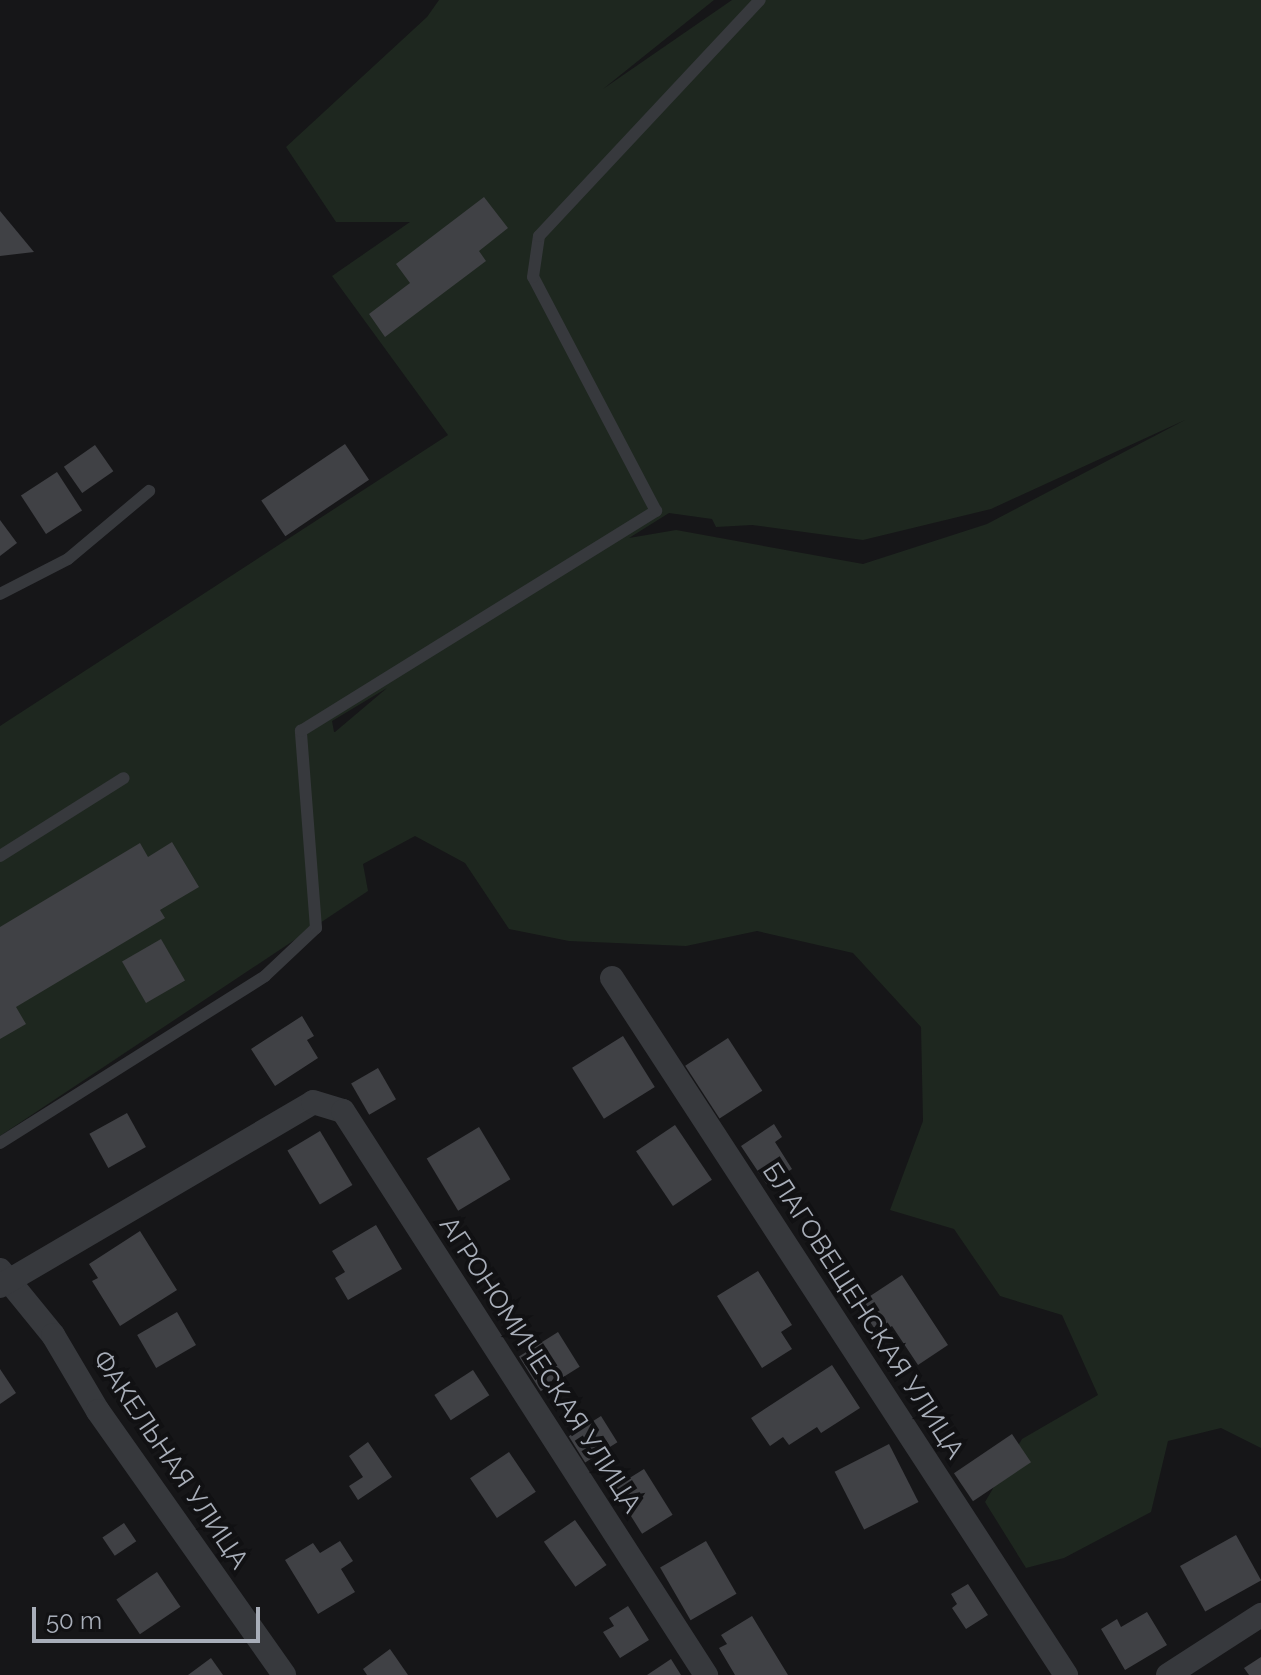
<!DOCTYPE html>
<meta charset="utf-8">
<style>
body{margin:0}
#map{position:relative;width:1261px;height:1675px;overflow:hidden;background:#161618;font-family:Raleway,sans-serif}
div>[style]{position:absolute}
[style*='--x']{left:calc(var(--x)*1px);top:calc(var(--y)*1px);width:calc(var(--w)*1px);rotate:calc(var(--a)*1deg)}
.green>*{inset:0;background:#1e271f}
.building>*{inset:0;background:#404145;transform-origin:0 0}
.service>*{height:12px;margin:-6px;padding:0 6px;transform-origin:6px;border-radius:6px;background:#37393d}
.minor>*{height:24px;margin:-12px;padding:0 12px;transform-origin:12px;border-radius:12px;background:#37393d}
span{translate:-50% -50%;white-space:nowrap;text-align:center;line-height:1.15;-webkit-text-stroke:8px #111113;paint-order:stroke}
.street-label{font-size:26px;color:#a8aeb9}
.scale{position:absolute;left:32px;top:1607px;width:228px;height:36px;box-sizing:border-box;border:4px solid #a8aeb9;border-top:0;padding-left:10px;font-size:24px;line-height:28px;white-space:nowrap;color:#a8aeb9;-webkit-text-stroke:6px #111113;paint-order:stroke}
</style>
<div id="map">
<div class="green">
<i style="clip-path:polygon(evenodd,439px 0,714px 0,603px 89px,732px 0,1261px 0,1261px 1448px,1221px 1428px,1168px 1441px,1151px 1512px,1064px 1558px,1026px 1568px,985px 1502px,1022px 1439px,1098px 1395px,1062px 1315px,1000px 1296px,954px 1229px,890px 1210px,923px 1121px,921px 1027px,853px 953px,757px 931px,686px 946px,569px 941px,509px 929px,465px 863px,415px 836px,363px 864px,368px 891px,0 1136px,0 726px,448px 435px,332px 276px,410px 222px,336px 222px,286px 147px,427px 17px,439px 0,1185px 420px,987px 524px,863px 564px,676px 530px,629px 538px,669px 513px,712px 519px,716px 527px,752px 525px,863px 540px,991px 509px,1185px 420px,439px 0,387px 688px,335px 732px,334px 732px,332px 721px,387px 688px)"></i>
</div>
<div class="building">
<i style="clip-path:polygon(484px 197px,508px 228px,479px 251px,486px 261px,385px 337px,369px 314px,410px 283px,396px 264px)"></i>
<i style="clip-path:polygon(0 211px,34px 252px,0 256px)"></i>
<i style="left:345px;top:444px;width:43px;height:101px;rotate:56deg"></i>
<i style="left:95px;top:445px;width:32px;height:38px;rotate:55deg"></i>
<i style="left:57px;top:472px;width:46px;height:43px;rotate:57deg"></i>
<i style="clip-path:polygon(0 520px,17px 543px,0 556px)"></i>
<i style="clip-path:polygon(172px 842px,199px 887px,160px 910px,165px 918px,16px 1007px,26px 1024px,0 1039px,0 927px,140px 843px,148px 857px)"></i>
<i style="left:161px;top:939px;width:48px;height:45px;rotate:60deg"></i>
<i style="clip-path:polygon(302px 1016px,314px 1036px,307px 1040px,318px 1058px,275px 1086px,251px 1049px)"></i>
<i style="left:623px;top:1036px;width:60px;height:60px;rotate:58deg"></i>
<i style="left:728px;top:1038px;width:63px;height:51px;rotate:57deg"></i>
<i style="left:378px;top:1068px;width:36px;height:31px;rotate:60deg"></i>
<i style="left:127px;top:1113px;width:39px;height:43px;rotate:61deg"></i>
<i style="clip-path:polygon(774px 1124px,782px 1137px,775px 1142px,792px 1169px,767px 1185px,741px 1146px)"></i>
<i style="left:675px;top:1125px;width:66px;height:47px;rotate:56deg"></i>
<i style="left:479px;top:1127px;width:61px;height:61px;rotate:59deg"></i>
<i style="left:320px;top:1131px;width:63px;height:38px;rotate:59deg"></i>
<i style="clip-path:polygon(376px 1225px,402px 1269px,348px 1300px,335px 1278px,345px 1272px,332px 1251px)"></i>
<i style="clip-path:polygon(140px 1231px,177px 1290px,120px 1326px,92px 1281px,98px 1278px,89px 1264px)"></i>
<i style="clip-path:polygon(758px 1271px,792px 1325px,781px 1332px,792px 1349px,762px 1368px,717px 1296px)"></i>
<i style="clip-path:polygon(902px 1275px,948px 1345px,918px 1365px,892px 1326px,879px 1335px,858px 1304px)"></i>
<i style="left:177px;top:1312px;width:38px;height:46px;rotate:60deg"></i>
<i style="left:558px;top:1332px;width:41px;height:46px;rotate:58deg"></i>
<i style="clip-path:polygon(832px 1365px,860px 1408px,821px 1433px,817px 1427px,789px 1445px,783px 1437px,770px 1446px,751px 1418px)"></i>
<i style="clip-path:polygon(0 1369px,16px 1393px,0 1404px)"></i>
<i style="left:473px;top:1370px;width:30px;height:46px;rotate:57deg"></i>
<i style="left:601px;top:1416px;width:31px;height:38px;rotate:58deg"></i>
<i style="left:1012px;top:1434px;width:34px;height:70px;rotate:56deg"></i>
<i style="clip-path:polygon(368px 1442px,392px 1477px,358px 1500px,349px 1486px,363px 1477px,349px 1456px)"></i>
<i style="left:889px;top:1444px;width:65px;height:61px;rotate:63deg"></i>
<i style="left:509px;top:1452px;width:48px;height:47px;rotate:56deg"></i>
<i style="left:644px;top:1469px;width:54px;height:36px;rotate:58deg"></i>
<i style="left:575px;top:1520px;width:55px;height:38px;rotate:55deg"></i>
<i style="left:124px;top:1523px;width:22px;height:26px;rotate:56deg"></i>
<i style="left:1236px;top:1535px;width:52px;height:64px;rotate:61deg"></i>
<i style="clip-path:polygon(340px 1541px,353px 1561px,341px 1569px,355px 1592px,318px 1614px,285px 1560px,313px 1543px,320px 1553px)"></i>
<i style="left:706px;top:1541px;width:61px;height:53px;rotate:60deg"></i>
<i style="left:157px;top:1572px;width:42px;height:49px;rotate:56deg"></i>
<i style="clip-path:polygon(968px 1584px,988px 1615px,966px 1629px,952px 1608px,957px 1604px,951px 1594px)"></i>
<i style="clip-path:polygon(628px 1606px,649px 1640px,620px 1658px,603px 1632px,614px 1626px,609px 1618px)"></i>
<i style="clip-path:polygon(1147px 1612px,1167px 1645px,1125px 1670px,1101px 1629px,1117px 1619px,1121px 1627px)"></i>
<i style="clip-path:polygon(752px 1616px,788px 1675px,735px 1675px,719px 1648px,727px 1644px,721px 1635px)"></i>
<i style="clip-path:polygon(390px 1649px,408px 1675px,367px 1675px,363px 1669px)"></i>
<i style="clip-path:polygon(1261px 1657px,1261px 1675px,1249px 1675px,1244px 1668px)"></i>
<i style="clip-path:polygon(211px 1658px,223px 1675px,188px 1675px)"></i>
<i style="clip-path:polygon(671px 1659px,681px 1675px,647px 1675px)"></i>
</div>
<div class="service">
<i style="--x:0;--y:594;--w:76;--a:-27.2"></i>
<i style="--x:68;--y:559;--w:106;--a:-40"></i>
<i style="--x:0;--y:856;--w:146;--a:-32.2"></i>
<i style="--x:0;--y:1143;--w:313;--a:-32.2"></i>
<i style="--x:265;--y:976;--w:70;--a:-43.3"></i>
<i style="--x:316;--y:928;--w:198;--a:-94.4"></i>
<i style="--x:301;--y:731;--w:418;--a:-31.8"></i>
<i style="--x:656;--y:511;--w:264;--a:-117.7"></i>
<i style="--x:533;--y:277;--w:41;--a:-81.7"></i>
<i style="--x:539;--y:236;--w:323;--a:-46.9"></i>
</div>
<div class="minor">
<i style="--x:612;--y:978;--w:832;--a:56.92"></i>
<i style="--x:0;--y:1270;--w:84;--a:50.8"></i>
<i style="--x:53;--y:1335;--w:88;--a:59.4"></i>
<i style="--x:98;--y:1411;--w:323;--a:54.8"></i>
<i style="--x:0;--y:1286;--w:363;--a:-30.4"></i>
<i style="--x:313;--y:1102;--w:31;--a:17"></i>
<i style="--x:343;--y:1111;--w:671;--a:57.23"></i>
<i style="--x:1168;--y:1675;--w:111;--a:-32.8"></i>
</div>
<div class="street-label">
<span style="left:863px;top:1311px;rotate:57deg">БЛАГОВЕЩЕНСКАЯ УЛИЦА</span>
<span style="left:540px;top:1365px;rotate:57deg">АГРОНОМИЧЕСКАЯ УЛИЦА</span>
<span style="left:170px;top:1460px;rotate:56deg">ФАКЕЛЬНАЯ УЛИЦА</span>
</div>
<div class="scale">50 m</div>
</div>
